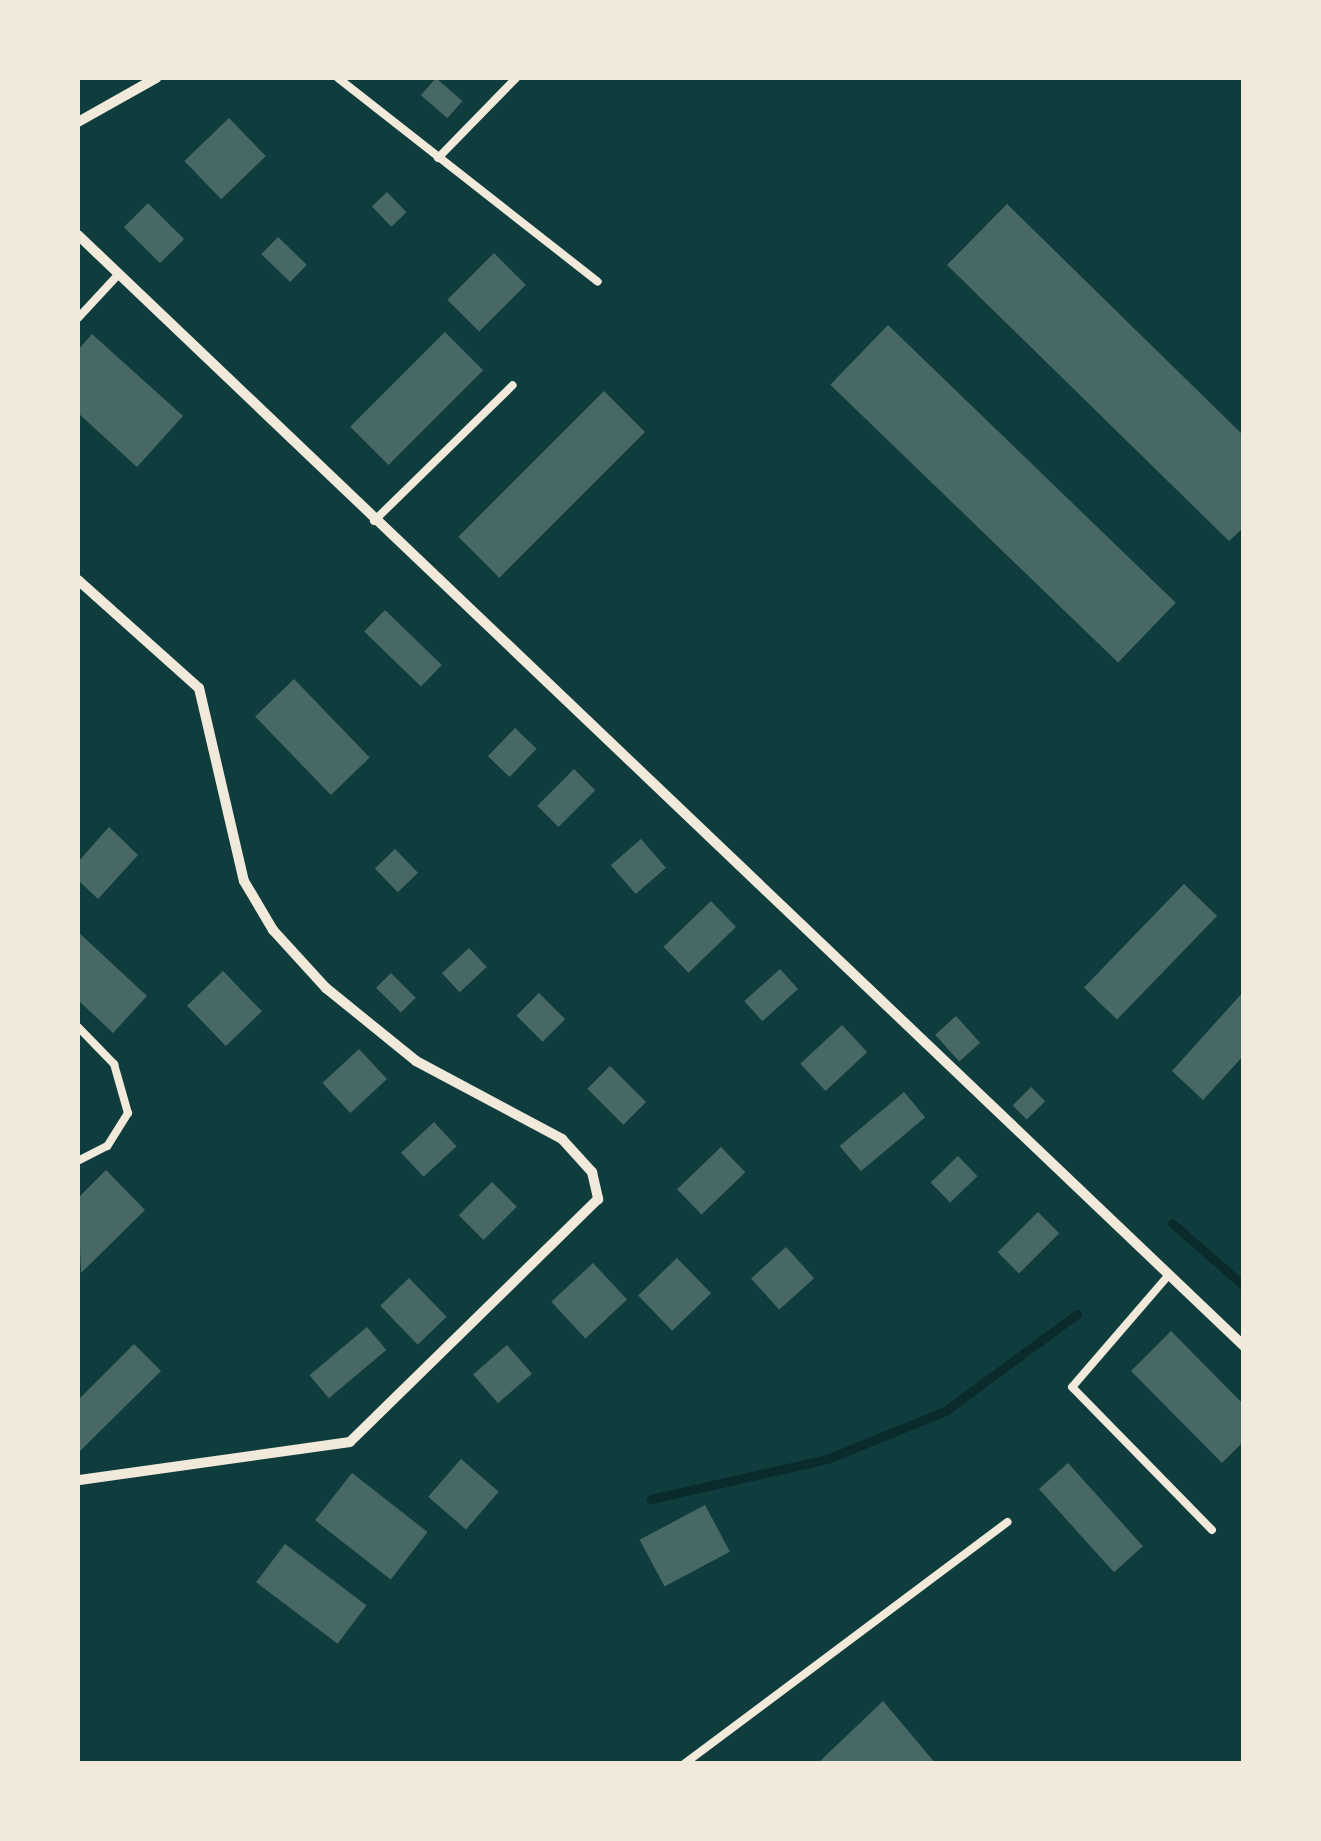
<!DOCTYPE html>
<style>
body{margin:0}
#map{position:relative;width:1321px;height:1841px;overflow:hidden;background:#0f3d3e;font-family:Rubik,sans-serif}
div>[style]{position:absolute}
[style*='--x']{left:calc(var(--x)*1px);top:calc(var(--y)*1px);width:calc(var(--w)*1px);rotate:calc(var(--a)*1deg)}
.stream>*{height:9px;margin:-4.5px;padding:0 4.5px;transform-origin:4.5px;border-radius:4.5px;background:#0a2a2b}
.building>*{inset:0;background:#486865;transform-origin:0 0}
.service>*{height:8px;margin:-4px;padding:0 4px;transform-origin:4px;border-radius:4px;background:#f1e9da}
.minor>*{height:10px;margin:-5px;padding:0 5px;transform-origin:5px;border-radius:5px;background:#f1e9da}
span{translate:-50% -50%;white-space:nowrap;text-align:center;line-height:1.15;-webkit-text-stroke:10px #f1e9da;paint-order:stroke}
.frame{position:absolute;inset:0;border:80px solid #f1e9da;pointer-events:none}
</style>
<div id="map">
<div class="stream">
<i style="--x:1172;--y:1223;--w:96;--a:41.2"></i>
<i style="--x:651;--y:1499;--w:180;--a:-12.8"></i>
<i style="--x:827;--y:1459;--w:127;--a:-22.1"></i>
<i style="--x:945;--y:1411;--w:164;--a:-36.3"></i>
</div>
<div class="building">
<i style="left:436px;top:78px;width:35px;height:23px;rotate:41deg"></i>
<i style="left:229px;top:118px;width:53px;height:62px;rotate:46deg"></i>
<i style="left:387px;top:192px;width:28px;height:21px;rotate:46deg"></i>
<i style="left:148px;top:203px;width:51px;height:34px;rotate:45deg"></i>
<i style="clip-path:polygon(1007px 204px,1244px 436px,1244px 527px,1229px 541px,947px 265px)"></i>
<i style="left:278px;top:237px;width:40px;height:24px;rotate:44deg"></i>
<i style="left:494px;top:253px;width:45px;height:66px;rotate:45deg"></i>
<i style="left:888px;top:325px;width:400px;height:83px;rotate:44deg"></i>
<i style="left:445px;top:332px;width:54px;height:134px;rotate:45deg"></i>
<i style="clip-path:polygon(92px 334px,183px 416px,137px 467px,78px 413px,78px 350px)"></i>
<i style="left:604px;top:391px;width:58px;height:206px;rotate:45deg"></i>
<i style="left:385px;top:610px;width:79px;height:30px;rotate:44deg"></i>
<i style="left:294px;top:679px;width:109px;height:54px;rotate:46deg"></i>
<i style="left:515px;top:728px;width:30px;height:39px;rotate:44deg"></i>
<i style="left:574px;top:769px;width:30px;height:52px;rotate:45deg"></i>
<i style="clip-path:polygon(109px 827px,138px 855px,98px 899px,78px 880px,78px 862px)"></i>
<i style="left:641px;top:839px;width:38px;height:40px;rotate:49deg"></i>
<i style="left:395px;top:849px;width:33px;height:28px;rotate:46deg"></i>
<i style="left:1184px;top:884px;width:46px;height:144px;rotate:44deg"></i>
<i style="left:711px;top:901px;width:36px;height:66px;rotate:46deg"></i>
<i style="clip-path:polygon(78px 932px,147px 996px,113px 1033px,78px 1000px)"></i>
<i style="left:469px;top:948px;width:26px;height:37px;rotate:47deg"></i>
<i style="left:780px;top:969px;width:27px;height:48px;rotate:48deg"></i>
<i style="left:223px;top:971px;width:56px;height:50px;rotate:46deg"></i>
<i style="left:391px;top:973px;width:35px;height:21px;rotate:45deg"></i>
<i style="clip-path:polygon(1244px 991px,1244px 1055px,1203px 1100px,1172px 1071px)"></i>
<i style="left:539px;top:993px;width:37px;height:32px;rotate:45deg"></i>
<i style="left:956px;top:1016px;width:36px;height:28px;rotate:48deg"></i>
<i style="left:842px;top:1025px;width:37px;height:57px;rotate:47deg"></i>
<i style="left:359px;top:1049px;width:41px;height:50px;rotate:47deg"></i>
<i style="left:610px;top:1066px;width:51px;height:32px;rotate:45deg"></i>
<i style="left:1031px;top:1087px;width:20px;height:26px;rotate:45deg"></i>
<i style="left:904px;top:1092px;width:33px;height:84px;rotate:50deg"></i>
<i style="left:434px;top:1122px;width:33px;height:45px;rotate:47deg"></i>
<i style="left:721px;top:1147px;width:35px;height:61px;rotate:46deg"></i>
<i style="left:958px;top:1156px;width:28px;height:38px;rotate:46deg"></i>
<i style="clip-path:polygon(106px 1170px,145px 1210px,81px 1273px,78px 1198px)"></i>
<i style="left:492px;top:1182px;width:35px;height:47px;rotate:45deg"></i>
<i style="left:1038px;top:1212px;width:30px;height:57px;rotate:45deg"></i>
<i style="left:786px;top:1247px;width:42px;height:47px;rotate:48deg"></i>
<i style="left:677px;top:1258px;width:49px;height:54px;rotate:46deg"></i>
<i style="left:593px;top:1263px;width:50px;height:57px;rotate:47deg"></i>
<i style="left:409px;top:1278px;width:54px;height:40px;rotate:46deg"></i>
<i style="left:367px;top:1327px;width:30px;height:75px;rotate:50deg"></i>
<i style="clip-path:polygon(1171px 1331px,1244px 1405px,1244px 1441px,1222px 1463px,1131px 1371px)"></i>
<i style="clip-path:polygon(134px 1344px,161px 1371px,78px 1453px,78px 1400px)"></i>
<i style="left:507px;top:1345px;width:38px;height:45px;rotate:49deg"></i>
<i style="left:461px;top:1459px;width:50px;height:50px;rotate:41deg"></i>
<i style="left:1068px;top:1463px;width:112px;height:39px;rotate:48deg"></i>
<i style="left:352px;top:1473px;width:96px;height:60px;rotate:38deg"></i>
<i style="left:705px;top:1505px;width:53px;height:74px;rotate:62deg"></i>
<i style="left:285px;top:1544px;width:102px;height:48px;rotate:37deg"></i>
<i style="clip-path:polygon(883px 1701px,936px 1764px,817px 1764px)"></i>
</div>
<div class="service">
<i style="--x:338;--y:78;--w:330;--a:38.1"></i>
<i style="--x:438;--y:158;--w:112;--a:-45.7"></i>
<i style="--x:78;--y:318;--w:56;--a:-47.2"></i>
<i style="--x:374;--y:521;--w:194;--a:-44.4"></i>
<i style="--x:78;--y:1027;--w:52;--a:45.8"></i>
<i style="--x:114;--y:1064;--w:51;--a:74.1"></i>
<i style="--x:128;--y:1113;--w:39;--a:122"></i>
<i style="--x:107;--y:1146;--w:33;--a:153"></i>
<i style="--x:1167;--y:1277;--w:145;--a:130.8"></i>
<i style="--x:1072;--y:1387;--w:200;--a:45.6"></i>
<i style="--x:684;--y:1764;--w:404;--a:-36.8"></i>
</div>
<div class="minor">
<i style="--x:78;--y:122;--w:90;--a:-29.4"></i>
<i style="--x:78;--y:235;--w:1611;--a:43.62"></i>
<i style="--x:78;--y:580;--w:162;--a:41.8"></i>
<i style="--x:199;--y:688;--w:198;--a:76.9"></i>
<i style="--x:244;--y:881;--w:57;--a:59.4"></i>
<i style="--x:273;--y:930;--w:79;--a:47.6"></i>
<i style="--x:326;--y:988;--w:116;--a:39"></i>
<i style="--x:416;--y:1061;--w:166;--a:28.1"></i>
<i style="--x:562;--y:1139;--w:45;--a:47.7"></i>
<i style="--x:592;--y:1172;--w:28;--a:77"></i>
<i style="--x:598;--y:1199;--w:347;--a:135.6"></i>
<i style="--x:350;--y:1442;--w:275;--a:172"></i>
</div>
<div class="frame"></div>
</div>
